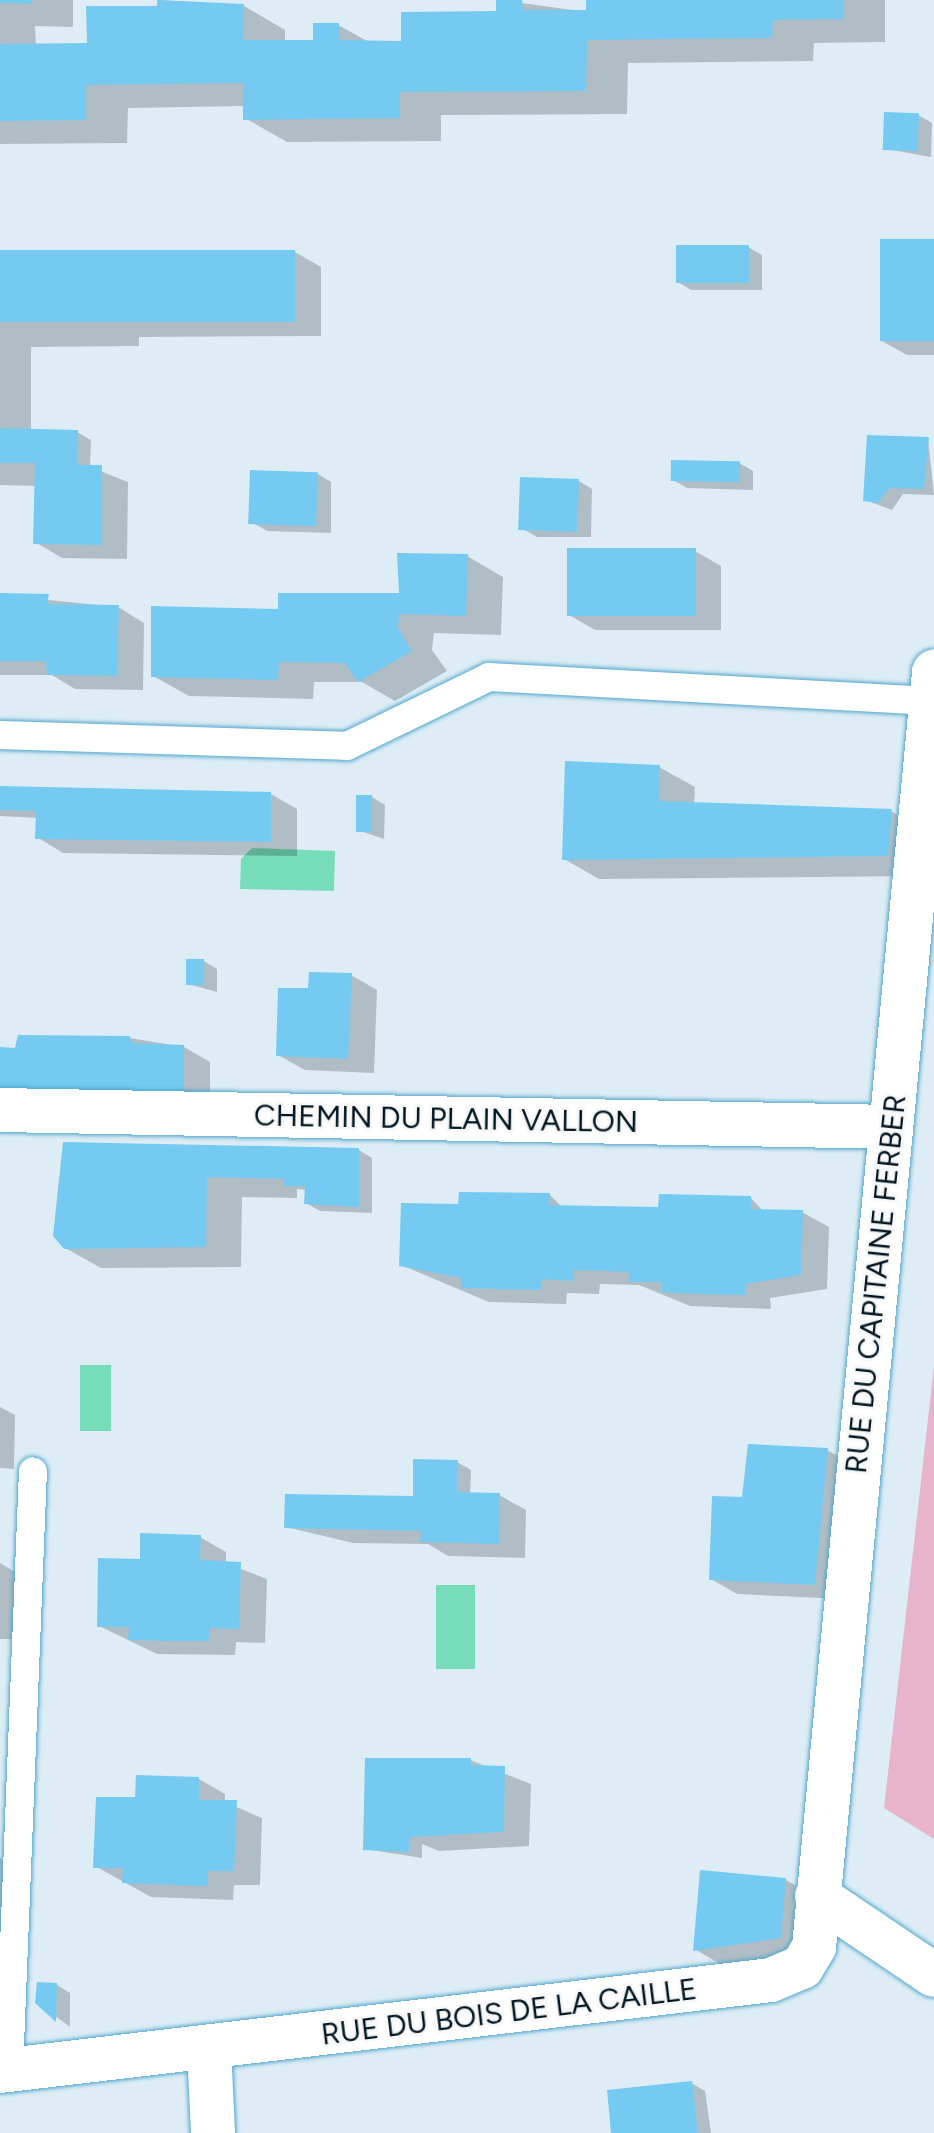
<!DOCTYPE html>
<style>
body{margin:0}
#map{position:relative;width:934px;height:2133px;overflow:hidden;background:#deedf5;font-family:Figtree,sans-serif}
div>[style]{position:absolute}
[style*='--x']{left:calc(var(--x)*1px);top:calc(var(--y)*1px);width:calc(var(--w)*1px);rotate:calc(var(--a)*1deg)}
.green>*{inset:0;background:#e7b4cc}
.water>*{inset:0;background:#76dcb9;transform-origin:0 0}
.shadow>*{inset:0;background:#0003}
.building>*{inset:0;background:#74caf1;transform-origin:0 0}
.roads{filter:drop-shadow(0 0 2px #50a7cd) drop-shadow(0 0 2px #50a7cd)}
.lane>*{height:28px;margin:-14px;padding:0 14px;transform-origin:14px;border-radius:14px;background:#fff}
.street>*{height:44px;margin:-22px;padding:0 22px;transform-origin:22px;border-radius:22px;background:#fff}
span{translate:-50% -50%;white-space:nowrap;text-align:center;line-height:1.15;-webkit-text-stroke:6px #f8f8f8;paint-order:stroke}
.street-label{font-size:30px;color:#001622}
</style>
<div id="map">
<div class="green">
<i style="clip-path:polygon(934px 1366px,934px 1839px,884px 1808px)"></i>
</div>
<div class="water">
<i style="clip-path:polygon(252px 848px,335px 851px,334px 891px,240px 889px,241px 859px)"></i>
<i style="left:80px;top:1365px;width:31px;height:66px"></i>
<i style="left:436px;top:1585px;width:39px;height:84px"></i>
</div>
<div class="shadow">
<i style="clip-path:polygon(0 0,73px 0,73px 27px,35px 26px,36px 46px,89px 45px,159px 8px,159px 0,244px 6px,285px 30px,285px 42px,315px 42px,338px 25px,369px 42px,403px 43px,498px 13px,498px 0,588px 12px,588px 0,885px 0,885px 42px,814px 43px,813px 61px,628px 63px,627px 114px,441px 115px,441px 141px,287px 142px,245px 118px,245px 106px,128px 108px,127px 143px,0 144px)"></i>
<i style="clip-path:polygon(918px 115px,932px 123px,931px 157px,886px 149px)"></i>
<i style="clip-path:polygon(934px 241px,934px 355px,907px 355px,880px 340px)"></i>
<i style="clip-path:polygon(748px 247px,762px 255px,762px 290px,691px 290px,678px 282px)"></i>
<i style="clip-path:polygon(295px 252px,321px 267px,321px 336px,139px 337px,139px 346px,31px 347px,31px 431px,77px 432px,91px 440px,90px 467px,128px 482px,127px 559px,62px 558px,35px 542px,37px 486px,0 485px,0 254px)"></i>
<i style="clip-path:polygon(928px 439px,934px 495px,903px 494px,892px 510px,865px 500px)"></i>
<i style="clip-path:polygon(739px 463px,753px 471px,753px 490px,687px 488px,673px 480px)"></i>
<i style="clip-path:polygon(318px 474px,331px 482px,331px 533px,267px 531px,253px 523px)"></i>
<i style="clip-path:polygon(579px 481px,592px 489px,591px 537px,537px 537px,523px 529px)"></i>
<i style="clip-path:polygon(695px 551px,721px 566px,721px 630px,595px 630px,569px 615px)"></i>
<i style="clip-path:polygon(467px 556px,503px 577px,501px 635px,434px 633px,432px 650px,447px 671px,395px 701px,362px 682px,314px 682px,313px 699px,189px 696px,153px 676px,280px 611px,401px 595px)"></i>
<i style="clip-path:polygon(0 595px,118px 607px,144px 623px,143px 690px,75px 689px,52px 675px,0 675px)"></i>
<i style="clip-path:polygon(659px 767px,695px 787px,694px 805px,891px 811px,926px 831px,923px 876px,599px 879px,564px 859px)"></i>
<i style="clip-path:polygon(0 789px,271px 794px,297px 809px,297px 856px,63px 853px,37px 837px,38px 818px,0 816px)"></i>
<i style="clip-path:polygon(372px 797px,385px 805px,384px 839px,357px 830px)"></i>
<i style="clip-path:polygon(204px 961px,217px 969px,217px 992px,188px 984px)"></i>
<i style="clip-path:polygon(351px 975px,377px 990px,374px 1073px,305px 1070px,278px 1055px,310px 990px)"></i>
<i style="clip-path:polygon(130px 1038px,184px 1047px,210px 1062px,210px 1107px,0 1049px)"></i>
<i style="clip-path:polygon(64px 1144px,359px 1150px,372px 1158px,372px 1213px,320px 1211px,306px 1203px,307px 1190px,297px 1189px,297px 1198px,242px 1197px,241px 1267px,101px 1268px,65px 1248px)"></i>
<i style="clip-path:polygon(550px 1195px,563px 1208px,666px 1210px,751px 1198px,764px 1212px,802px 1212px,829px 1227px,827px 1289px,770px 1298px,771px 1309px,690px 1306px,639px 1285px,600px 1284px,599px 1294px,567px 1293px,566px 1304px,489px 1302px,401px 1265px,466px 1206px)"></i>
<i style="clip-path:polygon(0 1407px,15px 1415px,14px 1469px,0 1468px)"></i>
<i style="clip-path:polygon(827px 1450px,854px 1465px,841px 1599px,737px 1594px,711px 1579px,744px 1499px)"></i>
<i style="clip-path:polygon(457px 1462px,471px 1470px,470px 1495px,499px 1495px,526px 1510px,525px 1558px,448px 1556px,428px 1544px,353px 1543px,286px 1527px,326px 1497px,415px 1496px)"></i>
<i style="clip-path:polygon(200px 1537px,226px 1552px,226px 1563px,267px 1579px,265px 1643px,236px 1642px,235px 1655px,157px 1654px,99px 1626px,142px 1561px)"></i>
<i style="clip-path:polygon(0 1563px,17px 1573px,16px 1639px,0 1639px)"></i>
<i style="clip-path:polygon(470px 1760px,531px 1784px,529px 1846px,439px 1851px,422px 1844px,422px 1858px,365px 1849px)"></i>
<i style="clip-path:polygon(199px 1779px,225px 1794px,225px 1802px,262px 1818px,260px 1885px,234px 1885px,233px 1900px,151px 1897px,95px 1866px,137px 1799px)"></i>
<i style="clip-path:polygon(0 1858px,13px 1866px,12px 1933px,0 1932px)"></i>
<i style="clip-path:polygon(786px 1880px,812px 1895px,807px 1952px,722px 1965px,696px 1950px)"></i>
<i style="clip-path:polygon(57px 1985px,70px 1993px,70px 2027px,38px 2003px)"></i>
<i style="clip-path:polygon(691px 2083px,705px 2091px,711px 2133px,613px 2133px)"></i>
</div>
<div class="building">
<i style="clip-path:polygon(0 0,32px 0,32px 4px,0 3px)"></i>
<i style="clip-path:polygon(157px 0,244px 4px,243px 40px,313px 40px,313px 23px,339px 23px,340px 40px,401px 41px,401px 12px,496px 11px,496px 0,522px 0,523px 10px,586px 10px,586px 0,844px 0,844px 19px,773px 20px,772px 38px,587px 40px,586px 91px,400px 92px,400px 118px,243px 120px,243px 83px,86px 85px,86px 120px,0 121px,0 44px,87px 43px,86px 6px,157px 6px)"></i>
<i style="left:884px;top:112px;width:35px;height:38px;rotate:2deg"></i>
<i style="left:934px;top:239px;width:102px;height:54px;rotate:90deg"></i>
<i style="left:676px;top:245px;width:73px;height:38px"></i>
<i style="left:295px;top:250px;width:72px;height:295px;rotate:90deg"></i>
<i style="clip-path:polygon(0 428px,78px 430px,77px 465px,102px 465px,102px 545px,33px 544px,35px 463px,0 463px)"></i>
<i style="clip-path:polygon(867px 435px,929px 437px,924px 489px,889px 488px,878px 503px,863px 501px)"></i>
<i style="left:671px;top:460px;width:69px;height:21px;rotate:1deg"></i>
<i style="left:250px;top:470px;width:68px;height:54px;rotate:2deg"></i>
<i style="left:520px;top:477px;width:59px;height:53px;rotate:2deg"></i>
<i style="left:567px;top:548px;width:129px;height:68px"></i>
<i style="clip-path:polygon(397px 553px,468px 554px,466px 616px,399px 614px,398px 628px,412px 651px,358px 682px,345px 663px,279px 662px,278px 680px,151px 677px,151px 606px,278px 609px,278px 593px,399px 593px)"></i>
<i style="clip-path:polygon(0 593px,49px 594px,47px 604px,119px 605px,117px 676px,47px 675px,46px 661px,0 661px)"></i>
<i style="clip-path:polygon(565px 761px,660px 765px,659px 801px,892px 809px,888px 856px,562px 860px)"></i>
<i style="clip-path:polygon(0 786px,271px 792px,271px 842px,35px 839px,36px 811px,0 810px)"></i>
<i style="left:356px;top:795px;width:16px;height:37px"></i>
<i style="left:186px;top:959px;width:18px;height:26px"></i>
<i style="clip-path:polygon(309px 972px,352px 973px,348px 1059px,276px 1056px,278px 988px,308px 988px)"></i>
<i style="clip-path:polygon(18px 1035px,130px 1036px,131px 1043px,184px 1045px,184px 1093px,0 1089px,0 1047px,15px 1048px)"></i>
<i style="clip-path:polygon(63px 1142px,359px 1148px,359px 1207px,304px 1204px,305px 1186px,284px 1186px,284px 1179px,207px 1177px,206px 1247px,64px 1249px,53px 1236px)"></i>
<i style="clip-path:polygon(459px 1192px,550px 1193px,549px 1205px,600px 1206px,658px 1207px,659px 1194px,751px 1196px,751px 1209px,803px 1210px,801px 1275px,745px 1284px,745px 1295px,699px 1294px,662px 1292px,662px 1282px,629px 1282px,629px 1272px,574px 1270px,573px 1281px,541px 1279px,541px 1290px,461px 1288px,461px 1278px,399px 1266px,401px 1203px,458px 1204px)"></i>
<i style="clip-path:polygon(748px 1444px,828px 1448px,815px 1585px,709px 1580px,712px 1496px,742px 1497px)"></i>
<i style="clip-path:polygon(413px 1459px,458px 1460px,457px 1492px,500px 1493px,499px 1544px,420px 1542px,421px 1531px,284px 1528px,285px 1494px,413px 1496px)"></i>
<i style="clip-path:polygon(140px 1533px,201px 1535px,200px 1560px,241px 1562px,239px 1629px,210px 1628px,209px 1641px,167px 1641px,128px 1640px,129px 1627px,97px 1627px,98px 1558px,140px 1559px)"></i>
<i style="clip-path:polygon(365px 1758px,471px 1758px,471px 1765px,505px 1766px,504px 1832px,410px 1837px,409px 1852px,363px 1850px)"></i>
<i style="clip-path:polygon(136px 1775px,199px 1777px,199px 1800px,237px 1800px,234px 1871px,208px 1871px,207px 1886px,122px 1883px,123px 1868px,93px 1868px,96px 1797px,135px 1797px)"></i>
<i style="clip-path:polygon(700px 1870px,786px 1878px,781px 1938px,693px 1951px)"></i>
<i style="clip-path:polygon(37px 1982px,57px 1983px,56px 2022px,35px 2003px)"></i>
<i style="clip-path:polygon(692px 2081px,698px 2133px,611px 2133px,607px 2090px)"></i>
</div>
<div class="roads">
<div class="lane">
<i style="--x:0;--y:735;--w:347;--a:1.8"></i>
<i style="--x:347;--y:746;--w:158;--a:-25.9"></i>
<i style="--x:489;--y:677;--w:443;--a:3.1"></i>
<i style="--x:9;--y:2070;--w:599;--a:-87.71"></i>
</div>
<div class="street">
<i style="--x:0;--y:1110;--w:891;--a:1.09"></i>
<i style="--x:817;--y:1896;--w:141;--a:34"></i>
<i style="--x:209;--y:2048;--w:85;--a:87.3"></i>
<i style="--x:0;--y:2071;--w:776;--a:-6.73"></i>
<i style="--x:771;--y:1980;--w:34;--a:-23"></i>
<i style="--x:802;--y:1967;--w:23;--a:-59"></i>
<i style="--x:814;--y:1947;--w:1281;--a:-84.62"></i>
</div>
</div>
<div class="street-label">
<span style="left:446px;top:1119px;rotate:1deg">CHEMIN DU PLAIN VALLON</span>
<span style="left:876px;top:1284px;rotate:-84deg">RUE DU CAPITAINE FERBER</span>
<span style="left:509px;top:2012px;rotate:-7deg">RUE DU BOIS DE LA CAILLE</span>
</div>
</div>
